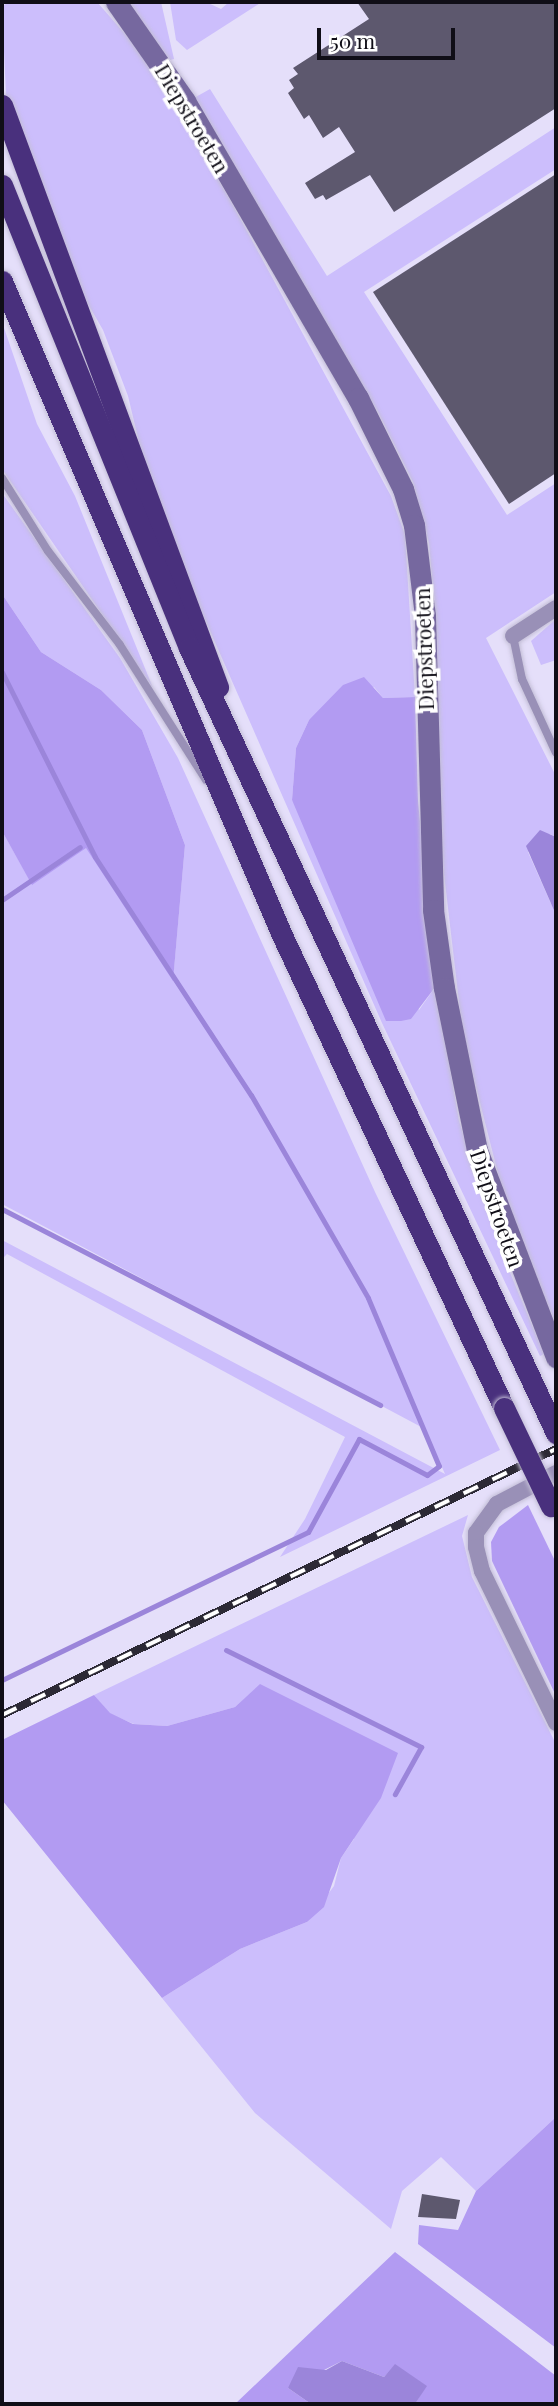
<!DOCTYPE html>
<style>
body{margin:0}
#map{position:relative;width:558px;height:2406px;overflow:hidden;background:#e5dffa;font-family:"Playfair Display",serif}
div>[style]{position:absolute}
[style*='--x']{left:calc(var(--x)*1px);top:calc(var(--y)*1px);width:calc(var(--w)*1px);rotate:calc(var(--a)*1deg)}
.green>*{inset:0;background:#ccbefc}
.forest>*{inset:0;background:#b29bf2}
.water>*{inset:0;background:#9b85da}
.stream>*{height:5px;margin:-2.5px;padding:0 2.5px;transform-origin:2.5px;border-radius:2.5px;background:#9b85da}
.building>*{inset:0;background:#5d586e}
.roads{filter:drop-shadow(0 0 2px #c3bed6) drop-shadow(0 0 2px #c3bed6)}
.lane>*{height:8px;margin:-4px;padding:0 4px;transform-origin:4px;border-radius:4px;background:#9990b7}
.street>*{height:16px;margin:-8px;padding:0 8px;transform-origin:8px;border-radius:8px;background:#9990b7}
.secondary>*{height:21px;margin:-10.5px;padding:0 10.5px;transform-origin:10.5px;border-radius:10.5px;background:#76689f}
.highway>*{height:21px;margin:-10.5px;padding:0 10.5px;transform-origin:10.5px;border-radius:10.5px;background:#49307d}
.rail>*{height:8px;margin-top:-4px;transform-origin:0;background:repeating-linear-gradient(90deg,#fff 0 16px,#2c2935 0 32px);box-sizing:border-box;border-block:2px solid #2c2935}
.bridges{filter:drop-shadow(0 0 2px #c3bed6) drop-shadow(0 0 2px #c3bed6)}
.highway-bridge>*{height:21px;margin:-10.5px;padding:0 10.5px;transform-origin:10.5px;border-radius:10.5px;background:#49307d}
span{translate:-50% -50%;white-space:nowrap;text-align:center;line-height:1.15;-webkit-text-stroke:7px #fff;paint-order:stroke}
.street-label{font-size:21px;color:#100e17}
.frame{position:absolute;inset:0;border:4px solid #100e17;pointer-events:none}
.scale{position:absolute;left:317px;top:28px;width:138px;height:32px;box-sizing:border-box;border:4px solid #100e17;border-top:0;padding-left:9px;font-size:21px;line-height:24px;white-space:nowrap;color:#100e17;-webkit-text-stroke:5px #fff;paint-order:stroke}
</style>
<div id="map">
<div class="green">
<i style="clip-path:polygon(8px 2px,97px 2px,147px 59px,229px 198px,391px 496px,405px 535px,415px 697px,383px 698px,374px 687px,309px 720px,296px 748px,292px 800px,419px 1010px,436px 986px,459px 1121px,506px 1263px,544px 1354px,540px 1356px,382px 1023px,189px 583px,143px 459px,128px 396px,103px 330px,77px 285px,6px 95px,2px 7px)"></i>
<i style="clip-path:polygon(128px 2px,161px 2px,174px 59px,170px 60px)"></i>
<i style="clip-path:polygon(170px 2px,206px 2px,221px 9px,229px 2px,262px 2px,187px 50px,176px 40px)"></i>
<i style="clip-path:polygon(210px 89px,327px 276px,556px 127px,556px 169px,364px 292px,507px 515px,556px 483px,556px 592px,486px 638px,556px 776px,556px 837px,550px 834px,528px 852px,556px 915px,556px 1324px,506px 1205px,463px 1036px,442px 857px,435px 611px,429px 543px,413px 482px,377px 410px,194px 98px)"></i>
<i style="clip-path:polygon(2px 322px,37px 424px,75px 496px,153px 688px,2px 469px)"></i>
<i style="clip-path:polygon(2px 493px,120px 658px,178px 758px,375px 1192px,500px 1450px,280px 1557px,305px 1519px,345px 1437px,7px 1254px,2px 1259px,2px 1240px,445px 1474px,425px 1429px,2px 1204px,2px 831px,32px 884px,86px 847px,173px 980px,185px 845px,142px 730px,101px 690px,41px 652px,2px 594px)"></i>
<i style="clip-path:polygon(556px 619px,556px 660px,541px 665px,531px 641px)"></i>
<i style="clip-path:polygon(468px 1515px,462px 1536px,472px 1577px,556px 1744px,556px 2117px,476px 2191px,441px 2157px,402px 2191px,391px 2229px,255px 2113px,162px 1998px,240px 1949px,307px 1922px,334px 1886px,341px 1858px,354px 1839px,260px 1685px,235px 1707px,167px 1726px,134px 1724px,110px 1714px,94px 1695px)"></i>
</div>
<div class="forest">
<i style="clip-path:polygon(2px 594px,41px 652px,101px 690px,142px 730px,185px 845px,173px 981px,86px 848px,32px 885px,2px 831px)"></i>
<i style="clip-path:polygon(364px 677px,383px 698px,415px 697px,418px 801px,436px 986px,411px 1019px,401px 1021px,386px 1021px,292px 800px,296px 748px,309px 720px,343px 685px)"></i>
<i style="clip-path:polygon(528px 1505px,556px 1563px,556px 1696px,492px 1561px,491px 1542px,499px 1527px)"></i>
<i style="clip-path:polygon(260px 1684px,398px 1753px,381px 1798px,341px 1858px,324px 1907px,307px 1922px,240px 1949px,162px 1998px,2px 1800px,2px 1740px,94px 1695px,110px 1713px,133px 1724px,167px 1726px,235px 1707px)"></i>
<i style="clip-path:polygon(556px 2117px,556px 2348px,418px 2244px,419px 2225px,458px 2230px,476px 2191px)"></i>
<i style="clip-path:polygon(395px 2252px,556px 2376px,556px 2404px,415px 2404px,426px 2386px,395px 2365px,384px 2377px,342px 2361px,288px 2388px,311px 2404px,235px 2404px)"></i>
</div>
<div class="water">
<i style="clip-path:polygon(540px 830px,556px 837px,556px 915px,526px 846px)"></i>
<i style="clip-path:polygon(342px 2361px,384px 2377px,395px 2364px,427px 2386px,415px 2404px,311px 2404px,288px 2388px,298px 2367px,326px 2370px)"></i>
</div>
<div class="stream">
<i style="--x:2;--y:672;--w:207;--a:63.3"></i>
<i style="--x:95;--y:857;--w:285;--a:56.8"></i>
<i style="--x:251;--y:1095;--w:234;--a:60"></i>
<i style="--x:368;--y:1298;--w:182;--a:67.1"></i>
<i style="--x:439;--y:1466;--w:15;--a:143"></i>
<i style="--x:427;--y:1475;--w:77;--a:-152.1"></i>
<i style="--x:359;--y:1439;--w:106;--a:118.7"></i>
<i style="--x:308;--y:1532;--w:340;--a:154.2"></i>
<i style="--x:2;--y:900;--w:94;--a:-34.2"></i>
<i style="--x:2;--y:1209;--w:426;--a:27.4"></i>
<i style="--x:226;--y:1650;--w:218;--a:26.4"></i>
<i style="--x:421;--y:1747;--w:54;--a:119"></i>
</div>
<div class="building">
<i style="clip-path:polygon(357px 2px,556px 2px,556px 108px,394px 212px,370px 175px,326px 200px,323px 195px,315px 199px,305px 183px,355px 152px,339px 127px,323px 138px,309px 115px,304px 119px,288px 93px,294px 88px,289px 80px,298px 74px,293px 68px,369px 19px)"></i>
<i style="clip-path:polygon(556px 174px,556px 473px,509px 504px,373px 292px)"></i>
<i style="clip-path:polygon(422px 2194px,460px 2200px,456px 2219px,418px 2217px)"></i>
</div>
<div class="roads">
<div class="lane">
<i style="--x:2;--y:478;--w:86;--a:57.8"></i>
<i style="--x:48;--y:551;--w:118;--a:52.5"></i>
<i style="--x:120;--y:645;--w:160;--a:57.5"></i>
<i style="--x:513;--y:636;--w:44;--a:78.2"></i>
<i style="--x:522;--y:679;--w:81;--a:65.3"></i>
</div>
<div class="street">
<i style="--x:513;--y:636;--w:51;--a:-33.1"></i>
<i style="--x:556;--y:1473;--w:67;--a:152.3"></i>
<i style="--x:497;--y:1504;--w:36;--a:126"></i>
<i style="--x:476;--y:1533;--w:14;--a:90"></i>
<i style="--x:476;--y:1547;--w:25;--a:76"></i>
<i style="--x:482;--y:1571;--w:169;--a:64"></i>
</div>
<div class="secondary">
<i style="--x:116;--y:2;--w:121;--a:55.1"></i>
<i style="--x:185;--y:101;--w:344;--a:59.8"></i>
<i style="--x:358;--y:398;--w:102;--a:63.7"></i>
<i style="--x:403;--y:489;--w:38;--a:73"></i>
<i style="--x:414;--y:525;--w:92;--a:83.1"></i>
<i style="--x:425;--y:616;--w:294;--a:88.4"></i>
<i style="--x:433;--y:910;--w:79;--a:82"></i>
<i style="--x:444;--y:988;--w:165;--a:78.5"></i>
<i style="--x:477;--y:1150;--w:222;--a:69.1"></i>
</div>
<div class="highway">
<i style="--x:2;--y:105;--w:621;--a:69.64"></i>
<i style="--x:2;--y:185;--w:499;--a:68"></i>
<i style="--x:189;--y:648;--w:867;--a:64.94"></i>
<i style="--x:2;--y:281;--w:709;--a:66.83"></i>
<i style="--x:281;--y:933;--w:525;--a:64.85"></i>
</div>
</div>
<div class="rail">
<i style="--x:2;--y:1715;--w:615;--a:-25.65"></i>
</div>
<div class="bridges">
<div class="highway-bridge">
<i style="--x:504;--y:1408;--w:109;--a:64.4"></i>
</div>
</div>
<div class="street-label">
<span style="left:193px;top:118px;rotate:59deg">Diepstroeten</span>
<span style="left:423px;top:649px;rotate:-92deg">Diepstroeten</span>
<span style="left:498px;top:1208px;rotate:71deg">Diepstroeten</span>
</div>
<div class="frame"></div>
<div class="scale">50 m</div>
</div>
